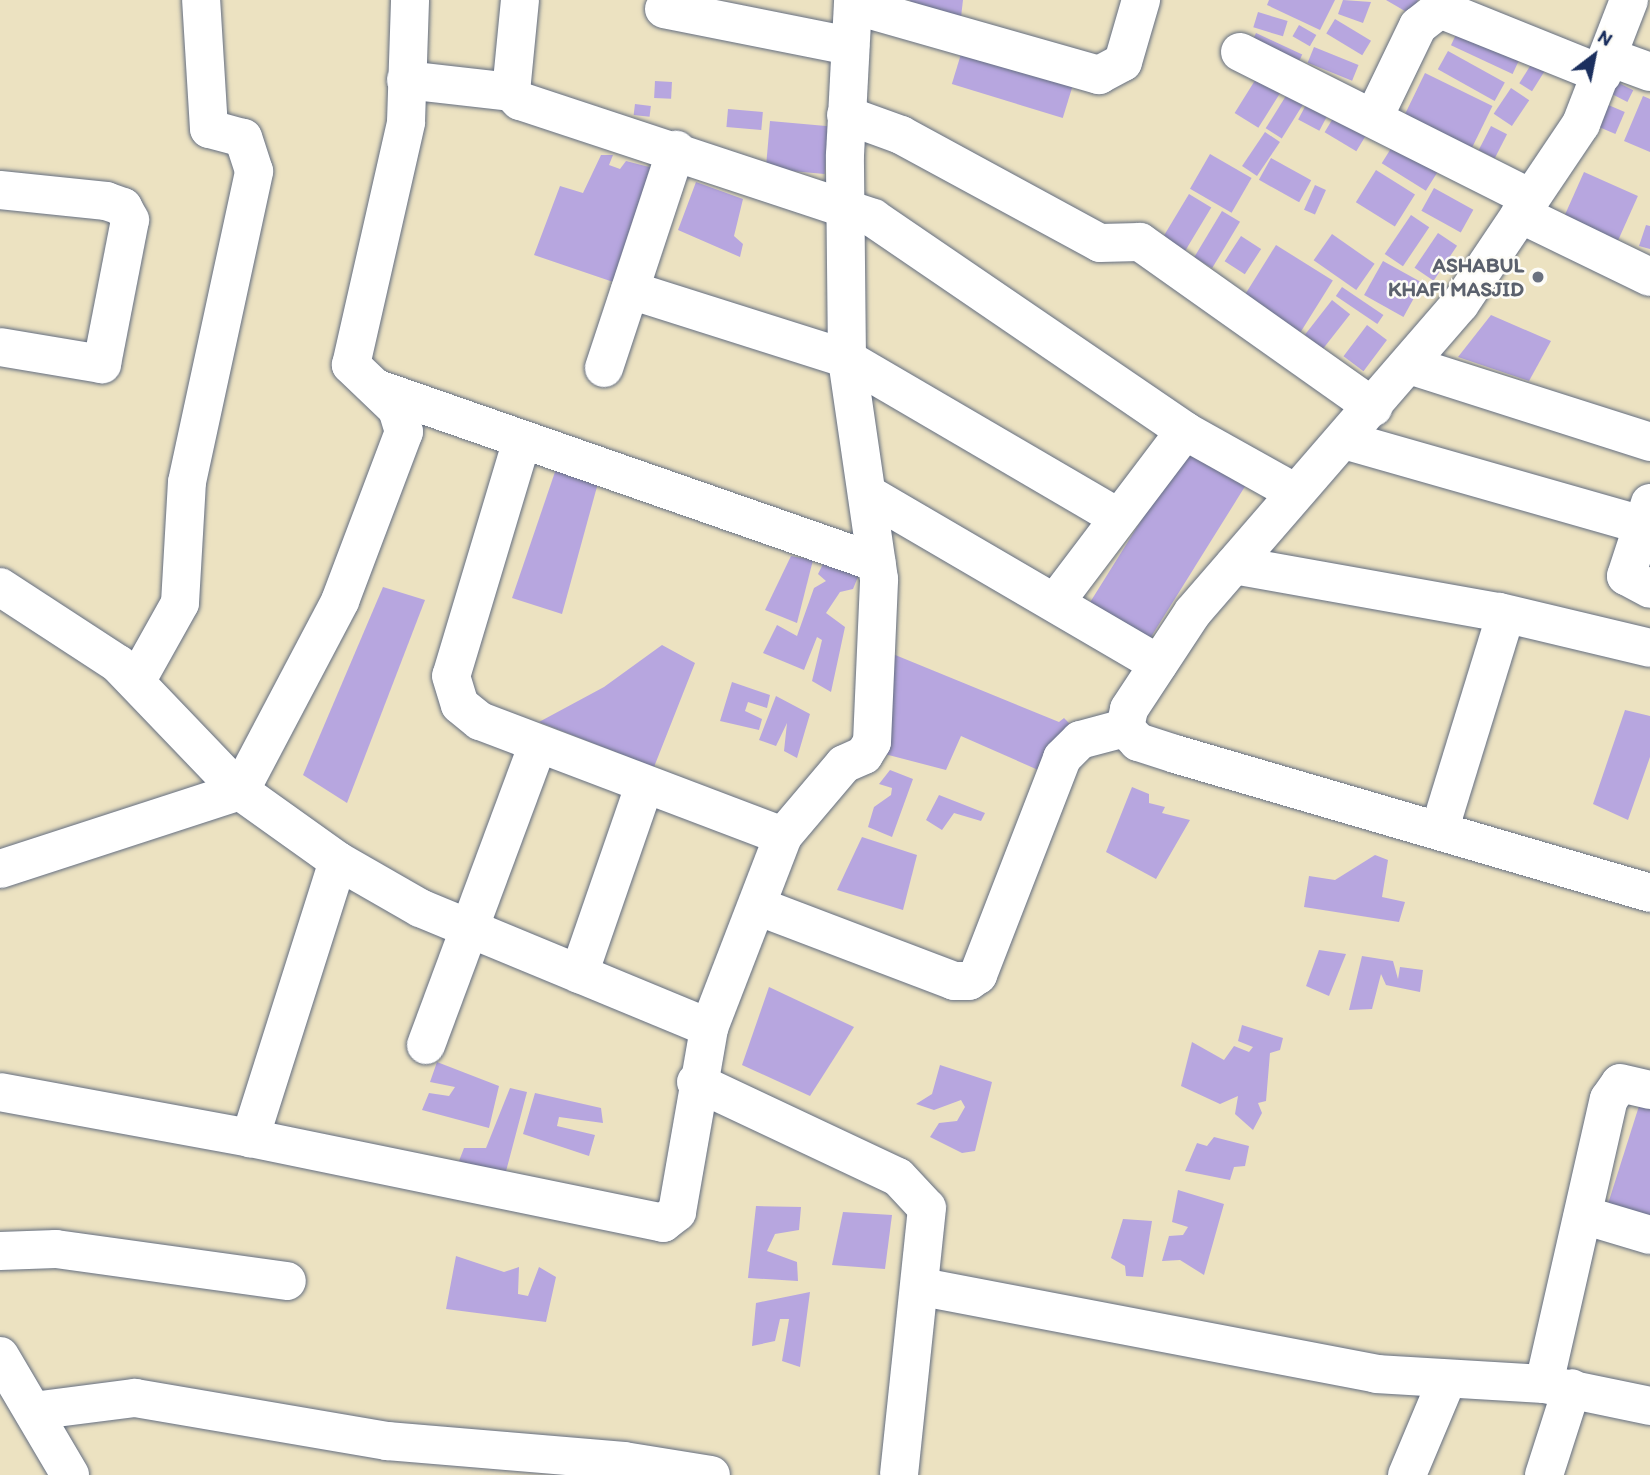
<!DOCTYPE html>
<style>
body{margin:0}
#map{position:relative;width:1650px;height:1475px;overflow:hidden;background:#ece2c1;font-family:Itim,sans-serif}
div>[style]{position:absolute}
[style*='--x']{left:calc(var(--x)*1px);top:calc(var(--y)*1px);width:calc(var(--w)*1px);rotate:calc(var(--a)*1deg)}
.building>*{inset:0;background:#b7a6df;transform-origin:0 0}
.roads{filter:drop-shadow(0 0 2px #646e81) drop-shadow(0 0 2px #646e81)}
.minor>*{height:38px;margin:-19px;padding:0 19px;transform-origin:19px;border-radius:19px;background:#fff}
.dots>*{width:19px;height:19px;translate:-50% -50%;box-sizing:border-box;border:4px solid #fdfcf7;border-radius:50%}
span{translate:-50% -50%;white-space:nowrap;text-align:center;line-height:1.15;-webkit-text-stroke:5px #fdfcf7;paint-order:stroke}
.worship-label{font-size:21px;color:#5b616d;font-weight:700}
.right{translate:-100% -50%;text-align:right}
.north{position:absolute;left:1559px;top:21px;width:70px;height:70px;-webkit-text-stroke:5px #fdfcf7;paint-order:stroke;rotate:32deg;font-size:19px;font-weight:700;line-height:28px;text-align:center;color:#1b2f5e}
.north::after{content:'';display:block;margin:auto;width:24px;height:32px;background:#1b2f5e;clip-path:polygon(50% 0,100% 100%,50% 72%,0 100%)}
</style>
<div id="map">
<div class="building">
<i style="clip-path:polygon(910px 0,963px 0,961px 17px,910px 4px)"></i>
<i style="clip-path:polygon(1269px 0,1335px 0,1320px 30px,1267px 5px)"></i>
<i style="clip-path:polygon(1343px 0,1371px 2px,1363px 23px,1338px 14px)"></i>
<i style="clip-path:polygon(1386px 0,1418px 0,1410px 14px)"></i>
<i style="left:1258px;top:12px;width:31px;height:16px;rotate:17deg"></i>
<i style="left:1335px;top:19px;width:42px;height:17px;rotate:31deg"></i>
<i style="left:1299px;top:25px;width:20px;height:13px;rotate:30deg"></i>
<i style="left:1459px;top:28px;width:68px;height:19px;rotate:25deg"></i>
<i style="left:1256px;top:33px;width:51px;height:17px;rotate:25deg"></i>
<i style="left:965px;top:41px;width:116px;height:45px;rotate:17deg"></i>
<i style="left:1314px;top:47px;width:48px;height:17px;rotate:22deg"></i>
<i style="left:1448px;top:51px;width:65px;height:21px;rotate:29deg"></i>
<i style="left:1532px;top:63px;width:15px;height:24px;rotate:32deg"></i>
<i style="left:1425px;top:73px;width:75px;height:48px;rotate:26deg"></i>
<i style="left:1259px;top:74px;width:28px;height:46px;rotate:32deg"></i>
<i style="left:1611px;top:79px;width:25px;height:13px;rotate:27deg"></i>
<i style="left:655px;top:81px;width:17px;height:17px;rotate:3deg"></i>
<i style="left:1511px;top:88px;width:22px;height:31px;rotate:34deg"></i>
<i style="left:1289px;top:91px;width:19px;height:44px;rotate:32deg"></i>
<i style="clip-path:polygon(1643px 96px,1650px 99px,1650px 152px,1624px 141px)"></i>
<i style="left:1308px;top:101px;width:24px;height:21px;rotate:28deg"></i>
<i style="left:1599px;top:101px;width:28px;height:24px;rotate:23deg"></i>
<i style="left:635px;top:104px;width:16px;height:11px;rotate:7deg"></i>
<i style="left:728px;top:109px;width:35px;height:18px;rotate:5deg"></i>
<i style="left:1338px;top:110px;width:37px;height:26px;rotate:31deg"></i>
<i style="left:770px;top:121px;width:59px;height:48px;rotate:5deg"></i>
<i style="left:1491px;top:126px;width:18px;height:27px;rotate:27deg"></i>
<i style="left:1265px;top:132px;width:18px;height:41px;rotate:34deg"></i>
<i style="left:1395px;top:142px;width:52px;height:25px;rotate:32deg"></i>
<i style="left:1210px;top:154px;width:48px;height:40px;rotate:30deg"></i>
<i style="clip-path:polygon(601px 155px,613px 155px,609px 165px,620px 169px,626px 161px,657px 169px,622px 285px,534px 255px,560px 186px,583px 193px)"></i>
<i style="left:1271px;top:158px;width:46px;height:25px;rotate:29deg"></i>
<i style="left:1376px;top:170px;width:46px;height:38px;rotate:32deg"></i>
<i style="left:1584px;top:172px;width:59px;height:51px;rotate:24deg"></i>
<i style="clip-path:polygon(696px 182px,743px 199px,734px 236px,743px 244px,740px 257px,678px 230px)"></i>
<i style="left:1315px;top:185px;width:12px;height:27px;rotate:24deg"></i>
<i style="left:1434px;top:188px;width:45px;height:26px;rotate:29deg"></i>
<i style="left:1189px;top:194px;width:26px;height:57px;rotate:31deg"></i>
<i style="left:1222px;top:211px;width:21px;height:54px;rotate:31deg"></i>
<i style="left:1411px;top:215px;width:22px;height:47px;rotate:34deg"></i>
<i style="clip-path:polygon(1646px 225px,1650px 226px,1650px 249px,1639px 246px)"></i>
<i style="left:1438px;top:233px;width:23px;height:42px;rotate:34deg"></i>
<i style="left:1332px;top:234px;width:52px;height:32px;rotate:35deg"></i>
<i style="left:1241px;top:236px;width:24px;height:30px;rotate:33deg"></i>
<i style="left:1276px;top:245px;width:67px;height:64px;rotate:32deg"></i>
<i style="left:1383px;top:261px;width:45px;height:39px;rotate:29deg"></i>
<i style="left:1342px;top:287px;width:50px;height:11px;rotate:34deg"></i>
<i style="left:1332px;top:300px;width:23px;height:44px;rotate:38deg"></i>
<i style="clip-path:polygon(1491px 315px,1551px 341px,1529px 381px,1458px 357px)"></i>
<i style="left:1367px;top:325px;width:25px;height:39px;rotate:37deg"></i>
<i style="left:1189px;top:444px;width:70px;height:189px;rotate:32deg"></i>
<i style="clip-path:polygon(556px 469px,598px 483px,562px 614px,512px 598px)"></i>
<i style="clip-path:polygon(828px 554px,860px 572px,853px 589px,840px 592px,826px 613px,845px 627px,831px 692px,812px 681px,822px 640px,817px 637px,804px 670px,763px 653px,777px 625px,797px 636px,814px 588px,826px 581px,818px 574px)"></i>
<i style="clip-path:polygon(791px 556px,813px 560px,797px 623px,765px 610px)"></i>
<i style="clip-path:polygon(383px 587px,425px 600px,347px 803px,303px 775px)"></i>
<i style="clip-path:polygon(662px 645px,695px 663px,654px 767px,539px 722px,604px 687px)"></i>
<i style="clip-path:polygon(883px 650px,1059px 722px,1064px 718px,1070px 724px,1045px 773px,961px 736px,946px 770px,877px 752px)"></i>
<i style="clip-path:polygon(732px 682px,770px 695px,767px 708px,748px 702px,745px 711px,762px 719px,759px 730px,720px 721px)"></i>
<i style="clip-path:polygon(776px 696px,810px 714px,797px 758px,784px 751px,787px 723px,776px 746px,759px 740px)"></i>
<i style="clip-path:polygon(1625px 710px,1650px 716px,1650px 757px,1628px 820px,1593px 804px)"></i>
<i style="clip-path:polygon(890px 770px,913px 779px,892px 837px,868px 827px,874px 807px,891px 795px,892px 788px,879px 784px)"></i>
<i style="clip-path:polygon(1132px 787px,1149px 794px,1149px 803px,1165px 807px,1162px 813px,1190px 820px,1156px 879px,1106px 852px)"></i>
<i style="clip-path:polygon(939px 795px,985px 813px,981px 821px,954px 813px,942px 830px,926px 820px)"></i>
<i style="clip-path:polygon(862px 837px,917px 855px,903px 910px,837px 890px)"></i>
<i style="clip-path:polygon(1375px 855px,1388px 860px,1382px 897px,1405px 902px,1399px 922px,1304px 907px,1309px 876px,1335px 880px)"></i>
<i style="clip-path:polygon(1319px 950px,1346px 954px,1329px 996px,1306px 986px)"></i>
<i style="clip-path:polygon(1362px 956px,1393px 961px,1398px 979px,1400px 967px,1423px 970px,1420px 992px,1386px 985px,1381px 974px,1372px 1009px,1349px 1010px)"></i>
<i style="clip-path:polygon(769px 987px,854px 1027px,810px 1096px,742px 1065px)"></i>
<i style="clip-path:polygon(1242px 1025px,1283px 1038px,1280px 1050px,1270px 1053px,1266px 1101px,1258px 1103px,1262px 1113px,1253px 1130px,1235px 1114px,1238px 1096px,1220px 1104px,1181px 1086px,1192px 1042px,1224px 1060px,1234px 1046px,1249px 1052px,1253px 1047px,1238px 1041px)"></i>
<i style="clip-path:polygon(437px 1062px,499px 1086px,489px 1128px,422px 1110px,429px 1093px,449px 1096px,455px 1087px,430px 1082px)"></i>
<i style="clip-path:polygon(940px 1065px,992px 1082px,975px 1151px,962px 1153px,930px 1137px,939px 1123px,957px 1121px,965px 1107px,961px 1100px,934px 1110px,916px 1104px,932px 1094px)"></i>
<i style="clip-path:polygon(510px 1088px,527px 1092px,505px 1175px,459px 1161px,464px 1148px,486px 1148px)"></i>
<i style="clip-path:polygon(535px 1093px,601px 1108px,603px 1123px,559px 1117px,557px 1126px,595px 1135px,589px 1156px,523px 1134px)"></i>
<i style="clip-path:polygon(1639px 1106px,1650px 1108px,1650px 1220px,1607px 1207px)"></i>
<i style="clip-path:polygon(1214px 1137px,1249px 1146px,1245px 1166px,1234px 1167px,1230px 1180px,1185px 1171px,1197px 1143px,1207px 1146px)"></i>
<i style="clip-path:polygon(1178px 1190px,1224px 1204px,1204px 1275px,1180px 1260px,1162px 1261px,1169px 1236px,1183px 1235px,1188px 1227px,1172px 1222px)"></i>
<i style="clip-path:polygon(756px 1206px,801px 1207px,799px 1230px,775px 1234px,767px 1251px,797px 1262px,798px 1281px,748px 1278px)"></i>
<i style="clip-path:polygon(843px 1212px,892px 1215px,885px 1269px,832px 1265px)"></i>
<i style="clip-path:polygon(1123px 1219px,1152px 1221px,1143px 1277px,1126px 1276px,1125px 1266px,1111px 1258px)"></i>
<i style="clip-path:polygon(456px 1256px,504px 1272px,519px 1267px,518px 1294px,528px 1296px,539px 1267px,556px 1277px,546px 1322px,446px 1309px)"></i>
<i style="clip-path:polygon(810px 1292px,800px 1367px,782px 1361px,789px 1319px,780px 1319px,775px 1341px,752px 1346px,756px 1303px)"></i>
</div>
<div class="roads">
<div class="minor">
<i style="--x:520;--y:0;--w:92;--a:95.6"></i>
<i style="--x:511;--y:92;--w:13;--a:45"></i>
<i style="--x:520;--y:101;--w:372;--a:18.3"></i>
<i style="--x:873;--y:218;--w:378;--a:34.3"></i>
<i style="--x:1185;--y:431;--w:125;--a:29.2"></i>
<i style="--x:853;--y:5;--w:256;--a:15.9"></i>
<i style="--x:1099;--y:75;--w:27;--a:-28"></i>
<i style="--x:1123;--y:62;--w:65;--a:-73.8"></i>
<i style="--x:664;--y:9;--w:190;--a:11.3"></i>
<i style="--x:1240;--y:52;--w:325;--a:26.7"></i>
<i style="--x:1609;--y:57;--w:44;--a:20.1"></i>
<i style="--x:406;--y:80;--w:106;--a:6.5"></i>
<i style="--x:846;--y:115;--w:59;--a:20"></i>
<i style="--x:901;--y:135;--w:226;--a:28.5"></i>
<i style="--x:1100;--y:243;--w:40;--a:-1.4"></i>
<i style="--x:1140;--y:242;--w:286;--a:35.3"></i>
<i style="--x:1374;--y:117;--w:101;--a:-64.2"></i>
<i style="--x:1418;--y:26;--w:28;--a:-38"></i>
<i style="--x:1440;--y:9;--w:175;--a:21.9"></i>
<i style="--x:0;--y:190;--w:107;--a:5.9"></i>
<i style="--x:106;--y:201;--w:18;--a:19"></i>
<i style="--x:123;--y:207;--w:15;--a:62"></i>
<i style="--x:130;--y:220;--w:147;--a:101"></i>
<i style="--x:102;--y:364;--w:103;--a:-170.5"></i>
<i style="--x:1520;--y:214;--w:144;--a:25.9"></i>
<i style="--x:630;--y:290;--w:228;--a:17.6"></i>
<i style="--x:847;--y:359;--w:311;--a:30.3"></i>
<i style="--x:1409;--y:365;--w:253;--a:17.7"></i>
<i style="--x:604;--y:368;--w:230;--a:-71.7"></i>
<i style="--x:378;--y:389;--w:528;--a:19.22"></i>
<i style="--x:522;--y:440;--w:246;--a:106.7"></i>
<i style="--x:451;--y:676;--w:30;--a:73"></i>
<i style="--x:460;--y:705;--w:26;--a:39"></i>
<i style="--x:480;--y:721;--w:324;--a:20.8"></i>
<i style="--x:1344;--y:440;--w:310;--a:15.9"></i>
<i style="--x:871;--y:496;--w:333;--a:30.3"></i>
<i style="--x:1650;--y:503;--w:77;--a:108.2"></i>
<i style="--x:1626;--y:576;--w:27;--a:28"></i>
<i style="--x:1234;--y:565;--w:269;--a:10.1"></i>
<i style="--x:1499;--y:612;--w:9;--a:58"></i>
<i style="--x:1504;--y:620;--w:218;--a:107.1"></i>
<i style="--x:0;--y:587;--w:141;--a:33.1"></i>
<i style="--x:118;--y:664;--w:176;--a:46.2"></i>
<i style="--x:240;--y:791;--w:120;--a:35.5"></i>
<i style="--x:338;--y:861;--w:291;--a:107.6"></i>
<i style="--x:250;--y:1138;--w:254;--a:-169.6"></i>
<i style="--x:1057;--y:600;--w:212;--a:-52.9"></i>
<i style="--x:1499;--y:612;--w:155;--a:13.4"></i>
<i style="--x:137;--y:680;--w:88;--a:-60.8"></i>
<i style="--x:180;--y:603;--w:121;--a:-86.7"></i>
<i style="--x:187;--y:482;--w:318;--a:-77.8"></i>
<i style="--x:254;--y:171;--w:35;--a:-108"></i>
<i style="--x:243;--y:138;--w:35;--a:-165"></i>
<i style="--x:209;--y:129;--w:129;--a:-93.5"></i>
<i style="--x:1125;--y:728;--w:19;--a:-78"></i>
<i style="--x:1129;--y:709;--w:116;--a:-56.6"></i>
<i style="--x:1193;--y:612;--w:408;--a:-49.1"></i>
<i style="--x:1460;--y:304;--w:217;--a:-56.1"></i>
<i style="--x:1581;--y:124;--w:133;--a:-68.8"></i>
<i style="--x:1125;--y:728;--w:19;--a:47"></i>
<i style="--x:1138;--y:742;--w:39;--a:18"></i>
<i style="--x:1175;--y:754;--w:495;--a:16.3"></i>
<i style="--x:338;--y:861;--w:95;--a:29.8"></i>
<i style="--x:420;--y:908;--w:313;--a:22.5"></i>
<i style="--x:0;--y:869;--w:252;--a:-18"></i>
<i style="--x:240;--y:791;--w:215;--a:-62.2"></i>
<i style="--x:340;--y:601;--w:181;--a:-69.3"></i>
<i style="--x:404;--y:432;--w:24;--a:-107"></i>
<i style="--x:397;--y:409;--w:64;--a:-136.3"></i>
<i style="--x:351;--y:365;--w:249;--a:-77.2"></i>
<i style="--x:406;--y:122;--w:122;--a:-88.1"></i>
<i style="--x:757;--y:906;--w:211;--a:20.8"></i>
<i style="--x:954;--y:981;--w:15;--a:0"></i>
<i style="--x:969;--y:981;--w:11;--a:-34"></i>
<i style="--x:978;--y:975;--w:233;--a:-68.8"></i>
<i style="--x:1062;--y:758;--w:25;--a:-45"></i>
<i style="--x:1080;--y:740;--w:47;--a:-14.9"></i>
<i style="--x:579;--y:974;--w:199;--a:-70.9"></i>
<i style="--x:426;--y:1045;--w:321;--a:-69.6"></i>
<i style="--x:696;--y:1082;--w:223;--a:25.2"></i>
<i style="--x:898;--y:1177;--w:42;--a:46.9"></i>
<i style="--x:927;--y:1208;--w:268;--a:96"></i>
<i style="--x:250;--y:1138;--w:422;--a:11.6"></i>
<i style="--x:663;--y:1223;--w:18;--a:-38"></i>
<i style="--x:677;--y:1212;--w:187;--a:-80.1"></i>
<i style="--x:709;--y:1028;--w:206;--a:-68.9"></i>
<i style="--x:783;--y:836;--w:94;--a:-49.7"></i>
<i style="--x:844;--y:764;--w:22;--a:-24"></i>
<i style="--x:864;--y:755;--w:15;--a:-58"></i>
<i style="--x:872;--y:742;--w:163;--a:-87.5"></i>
<i style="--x:879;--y:579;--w:222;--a:-98.3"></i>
<i style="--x:847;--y:359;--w:204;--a:-90.6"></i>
<i style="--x:845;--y:155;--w:155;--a:-87"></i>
<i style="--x:1583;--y:1215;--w:70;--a:16.6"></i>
<i style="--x:0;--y:1251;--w:56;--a:-2"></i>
<i style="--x:56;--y:1249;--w:233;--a:7.9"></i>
<i style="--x:922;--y:1287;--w:462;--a:10.8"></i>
<i style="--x:1376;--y:1374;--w:168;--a:3.4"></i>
<i style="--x:1544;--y:1384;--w:108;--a:11.7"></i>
<i style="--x:0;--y:1356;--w:138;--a:59.5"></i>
<i style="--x:1544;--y:1384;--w:292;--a:-77.2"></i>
<i style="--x:1609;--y:1099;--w:19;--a:-55"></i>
<i style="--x:1620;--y:1083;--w:31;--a:13"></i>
<i style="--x:33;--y:1411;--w:103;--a:-7.3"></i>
<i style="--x:135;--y:1398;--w:256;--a:9.7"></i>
<i style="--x:387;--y:1441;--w:238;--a:4.8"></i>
<i style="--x:624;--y:1461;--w:88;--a:9.1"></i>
<i style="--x:1407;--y:1475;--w:101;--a:-67.2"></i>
<i style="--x:1544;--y:1475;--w:91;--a:-72.2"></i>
</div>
</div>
<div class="dots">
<i style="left:1538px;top:277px;background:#6b7280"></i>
</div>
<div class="worship-label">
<span class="right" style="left:1524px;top:277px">ASHABUL<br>KHAFI MASJID</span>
</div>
<div class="north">N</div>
</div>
